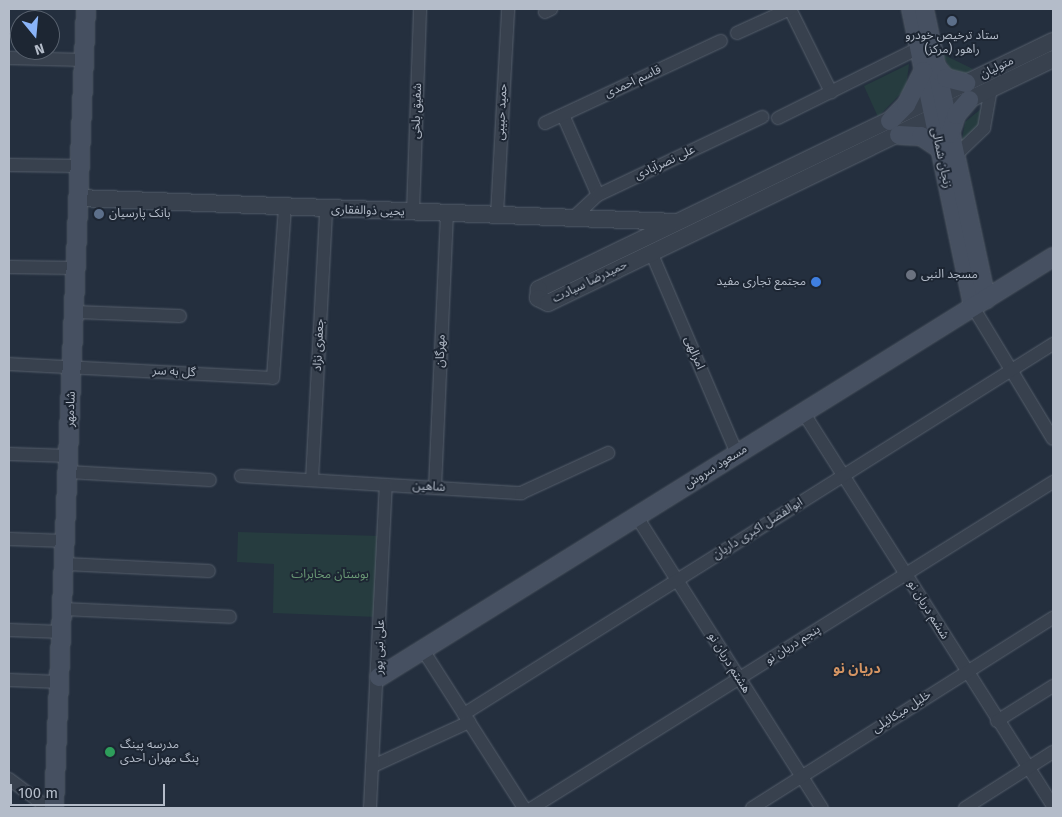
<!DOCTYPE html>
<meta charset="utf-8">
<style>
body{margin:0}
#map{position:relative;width:1062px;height:817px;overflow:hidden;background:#242f3e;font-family:"Fira Sans","Noto Sans Arabic",sans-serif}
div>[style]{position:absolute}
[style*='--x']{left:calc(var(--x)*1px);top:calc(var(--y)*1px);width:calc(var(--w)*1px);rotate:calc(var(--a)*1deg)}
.green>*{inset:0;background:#263c3f}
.roads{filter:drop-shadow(0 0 1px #565f6c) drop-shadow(0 0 1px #565f6c)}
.minor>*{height:12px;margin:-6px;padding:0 6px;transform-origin:6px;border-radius:6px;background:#38414e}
.tertiary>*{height:16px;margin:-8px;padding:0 8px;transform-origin:8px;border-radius:8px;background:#38414e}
.secondary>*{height:18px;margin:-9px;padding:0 9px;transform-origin:9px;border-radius:9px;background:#465061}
.dots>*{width:14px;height:14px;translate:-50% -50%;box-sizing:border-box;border:2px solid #1d2633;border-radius:50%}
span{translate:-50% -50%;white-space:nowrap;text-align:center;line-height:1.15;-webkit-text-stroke:4px #1d2633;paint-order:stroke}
.poi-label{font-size:12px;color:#b4bcc9}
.left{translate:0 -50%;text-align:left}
.right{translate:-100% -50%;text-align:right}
.street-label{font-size:12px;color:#b4bcc9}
.park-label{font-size:12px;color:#6b9a76}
.neighbourhood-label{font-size:14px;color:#d59563;font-weight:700}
.frame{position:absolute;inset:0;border:10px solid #b4bcc9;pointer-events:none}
.north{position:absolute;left:10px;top:10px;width:50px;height:50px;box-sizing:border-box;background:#1d2633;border:1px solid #59626f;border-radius:50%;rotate:163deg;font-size:14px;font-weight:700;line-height:20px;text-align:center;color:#b4bcc9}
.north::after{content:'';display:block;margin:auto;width:18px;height:22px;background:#8ab4f8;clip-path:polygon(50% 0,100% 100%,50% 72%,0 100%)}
.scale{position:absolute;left:10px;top:784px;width:155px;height:22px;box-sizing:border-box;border:2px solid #b4bcc9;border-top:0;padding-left:6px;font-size:15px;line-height:18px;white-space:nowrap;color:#b4bcc9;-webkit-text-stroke:4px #1d2633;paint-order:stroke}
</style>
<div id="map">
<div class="green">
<i style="clip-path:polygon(942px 54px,973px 69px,967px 74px,951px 70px)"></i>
<i style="clip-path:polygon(909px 64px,906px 88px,878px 117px,864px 86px)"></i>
<i style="clip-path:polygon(987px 104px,986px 117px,961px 147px,965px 122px)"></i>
<i style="clip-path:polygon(238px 532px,382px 536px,377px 617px,273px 613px,274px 564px,237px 562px)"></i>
</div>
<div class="roads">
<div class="minor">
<i style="--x:790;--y:9;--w:93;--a:63.7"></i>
<i style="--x:545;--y:12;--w:7;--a:-27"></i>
<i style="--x:737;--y:33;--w:58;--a:-24.4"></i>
<i style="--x:9;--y:58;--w:75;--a:1.5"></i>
<i style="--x:563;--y:115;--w:87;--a:66.4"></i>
<i style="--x:778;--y:118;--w:157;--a:-26.4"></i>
<i style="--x:545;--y:123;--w:194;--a:-25"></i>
<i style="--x:954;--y:157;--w:42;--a:-44"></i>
<i style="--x:984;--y:128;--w:40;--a:-80"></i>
<i style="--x:9;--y:165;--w:71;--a:0.8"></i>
<i style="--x:413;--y:212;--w:203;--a:-88"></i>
<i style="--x:497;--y:215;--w:206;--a:-86.9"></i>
<i style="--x:573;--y:218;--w:34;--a:-43"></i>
<i style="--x:598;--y:195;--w:182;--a:-25.4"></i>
<i style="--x:651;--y:252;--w:220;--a:66.9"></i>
<i style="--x:9;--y:267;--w:67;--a:0.9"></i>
<i style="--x:973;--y:307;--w:154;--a:58.8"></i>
<i style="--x:75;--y:312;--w:105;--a:2.2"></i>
<i style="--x:9;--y:364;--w:264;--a:3"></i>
<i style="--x:273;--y:378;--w:170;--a:-86"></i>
<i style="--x:803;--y:412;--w:467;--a:57.6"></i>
<i style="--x:9;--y:454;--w:60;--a:1.9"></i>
<i style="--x:68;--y:472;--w:142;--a:3.2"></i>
<i style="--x:241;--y:476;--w:281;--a:3.5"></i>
<i style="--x:521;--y:493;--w:96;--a:-24.7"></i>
<i style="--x:312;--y:480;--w:271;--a:-87"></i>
<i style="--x:435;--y:488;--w:274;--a:-87.5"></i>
<i style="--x:637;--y:517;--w:345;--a:57.6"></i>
<i style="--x:9;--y:539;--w:57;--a:2"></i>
<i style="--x:65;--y:564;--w:144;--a:2.8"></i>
<i style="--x:63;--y:609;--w:167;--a:2.7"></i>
<i style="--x:9;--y:630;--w:53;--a:2.2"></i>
<i style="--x:423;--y:650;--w:188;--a:57.4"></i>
<i style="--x:9;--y:680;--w:51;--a:2.2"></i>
<i style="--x:464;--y:714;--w:696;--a:-32.14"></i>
<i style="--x:997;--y:721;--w:66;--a:-32"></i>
<i style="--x:373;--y:766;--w:106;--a:-24.6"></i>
<i style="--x:9;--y:779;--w:49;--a:36.6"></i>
<i style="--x:370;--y:808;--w:323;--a:-87.2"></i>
<i style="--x:532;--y:808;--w:615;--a:-32.04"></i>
<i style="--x:752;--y:808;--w:356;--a:-32.3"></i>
<i style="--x:965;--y:808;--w:104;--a:-32.5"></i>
</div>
<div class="tertiary">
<i style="--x:1053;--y:41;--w:571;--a:154.24"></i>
<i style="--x:539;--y:289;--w:9;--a:96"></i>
<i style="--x:538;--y:298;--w:11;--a:27"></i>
<i style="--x:548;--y:303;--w:561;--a:-25.79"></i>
<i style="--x:79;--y:198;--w:597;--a:2.3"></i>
</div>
<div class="secondary">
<i style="--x:911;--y:9;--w:304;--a:78.2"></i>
<i style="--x:924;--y:9;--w:297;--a:77.9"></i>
<i style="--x:935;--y:65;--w:17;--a:50"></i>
<i style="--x:946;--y:78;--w:21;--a:14"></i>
<i style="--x:890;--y:121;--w:23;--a:-45"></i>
<i style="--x:906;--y:105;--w:38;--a:-63"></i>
<i style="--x:950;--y:134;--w:20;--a:-72"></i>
<i style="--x:956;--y:115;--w:20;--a:-49"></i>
<i style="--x:899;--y:135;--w:22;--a:3"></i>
<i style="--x:921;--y:136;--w:22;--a:34"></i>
<i style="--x:379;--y:677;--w:794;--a:-31.93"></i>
<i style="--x:54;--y:808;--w:800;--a:-87.71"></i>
</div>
</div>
<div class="dots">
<i style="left:952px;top:21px;background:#5c6f8a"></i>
<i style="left:99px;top:214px;background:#5c6f8a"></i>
<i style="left:911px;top:275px;background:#6b7280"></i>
<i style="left:816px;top:282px;background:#3f7fe0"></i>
<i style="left:110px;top:752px;background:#2e9e5b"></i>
</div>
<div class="poi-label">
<span style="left:952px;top:43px">ستاد ترخیص خودرو<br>راهور (مرکز)</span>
<span class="left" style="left:109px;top:214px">بانک پارسیان</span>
<span class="left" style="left:921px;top:275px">مسجد النبی</span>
<span class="right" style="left:806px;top:282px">مجتمع تجاری مفید</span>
<span class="left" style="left:120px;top:752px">مدرسه پینگ<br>پنگ مهران احدی</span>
</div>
<div class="street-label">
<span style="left:997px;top:68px;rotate:-26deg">متولیان</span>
<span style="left:633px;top:82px;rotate:-25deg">قاسم احمدی</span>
<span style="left:417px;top:111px;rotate:-88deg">شفیق بلخی</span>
<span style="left:502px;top:112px;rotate:-87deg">حمید حبیبی</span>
<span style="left:941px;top:158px;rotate:78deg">زنجان شمالی</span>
<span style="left:665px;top:163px;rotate:-25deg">علی نصرآبادی</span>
<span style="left:368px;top:211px;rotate:2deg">یحیی ذوالفقاری</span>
<span style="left:590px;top:282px;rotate:-26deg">حمیدرضا سیادت</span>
<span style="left:319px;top:345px;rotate:-87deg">جعفری نژاد</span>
<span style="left:441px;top:351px;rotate:-88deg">مهرگان</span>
<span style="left:694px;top:353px;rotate:67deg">امرالهی</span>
<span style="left:174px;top:372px;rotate:3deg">گل به سر</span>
<span style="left:71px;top:409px;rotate:-88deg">شادمهر</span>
<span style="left:716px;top:467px;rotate:-32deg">مسعود سروش</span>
<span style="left:429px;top:487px;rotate:3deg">شاهین</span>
<span style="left:758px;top:529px;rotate:-32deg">ابوالفضل اکبری داریان</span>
<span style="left:928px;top:610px;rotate:58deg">ششم دریان‌ نو</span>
<span style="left:793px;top:645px;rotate:-32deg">پنجم دریان‌ نو</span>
<span style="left:380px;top:647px;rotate:-88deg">علی نبی پور</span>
<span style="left:729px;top:663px;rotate:58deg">هشتم دریان‌ نو</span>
<span style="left:902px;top:712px;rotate:-33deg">خلیل میکائیلی</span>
</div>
<div class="park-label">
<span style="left:330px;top:575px">بوستان مخابرات</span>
</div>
<div class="neighbourhood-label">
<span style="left:857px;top:669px">دریان نو</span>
</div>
<div class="frame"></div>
<div class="north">N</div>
<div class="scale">100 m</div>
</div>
